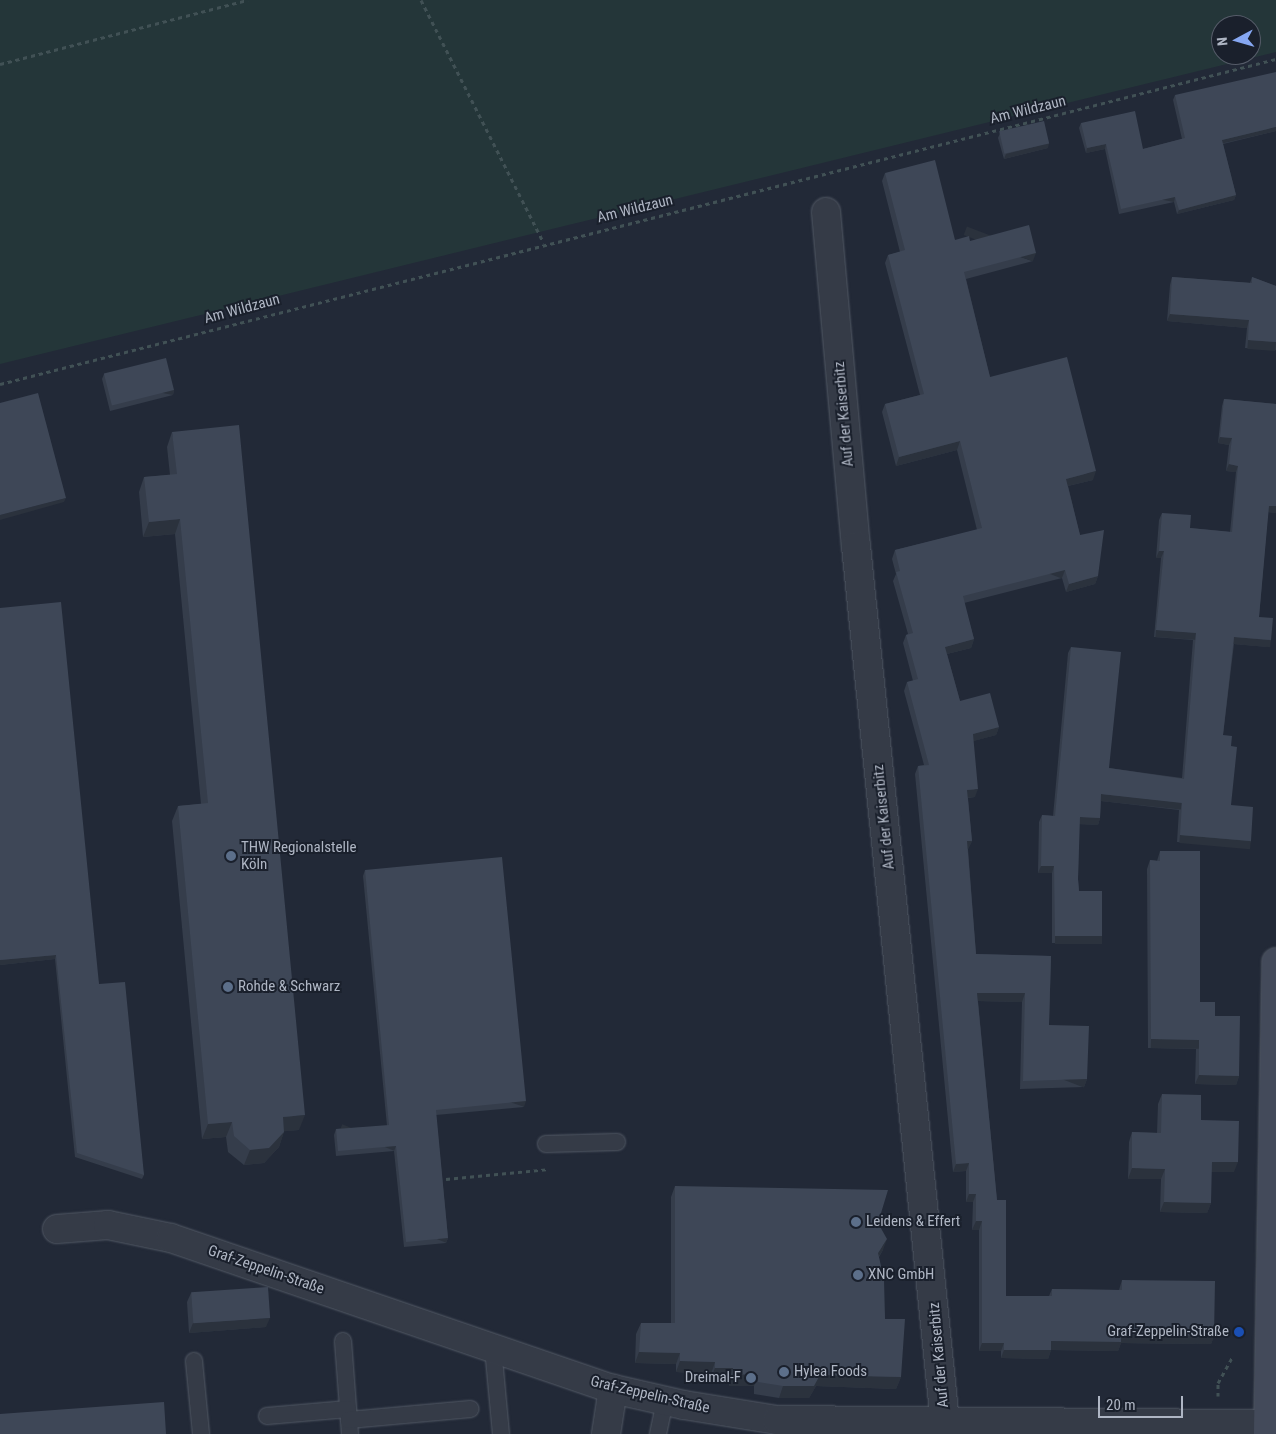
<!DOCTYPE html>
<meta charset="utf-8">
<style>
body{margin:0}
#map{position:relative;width:1276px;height:1434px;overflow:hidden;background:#222937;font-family:"Roboto Condensed",sans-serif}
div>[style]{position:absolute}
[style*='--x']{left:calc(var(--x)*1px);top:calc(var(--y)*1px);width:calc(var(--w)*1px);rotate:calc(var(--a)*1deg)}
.green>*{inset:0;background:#243639}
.path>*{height:3px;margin-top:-1.5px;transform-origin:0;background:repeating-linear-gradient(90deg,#415155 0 4px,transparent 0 8px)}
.roads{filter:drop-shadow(0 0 1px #525965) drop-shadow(0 0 1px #525965)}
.service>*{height:16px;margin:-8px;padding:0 8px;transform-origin:8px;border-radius:8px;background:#353b47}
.minor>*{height:28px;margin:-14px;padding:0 14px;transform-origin:14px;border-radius:14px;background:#353b47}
.secondary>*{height:28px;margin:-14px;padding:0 14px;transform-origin:14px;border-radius:14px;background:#434a5a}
.wall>*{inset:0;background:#353d4b}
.shaded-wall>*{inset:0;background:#2b323d;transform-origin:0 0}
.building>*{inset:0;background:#3e4757;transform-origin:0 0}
.dots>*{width:14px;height:14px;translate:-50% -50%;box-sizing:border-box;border:2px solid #1a202c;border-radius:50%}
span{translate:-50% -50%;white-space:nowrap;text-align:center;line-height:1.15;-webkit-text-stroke:4px #1a202c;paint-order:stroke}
.street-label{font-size:15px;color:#afb6c4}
.poi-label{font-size:15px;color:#afb6c4}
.left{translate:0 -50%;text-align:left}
.right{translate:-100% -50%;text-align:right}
.north{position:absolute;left:1211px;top:15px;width:50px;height:50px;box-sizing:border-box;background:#1a202c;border:1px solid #565c69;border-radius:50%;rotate:264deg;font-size:14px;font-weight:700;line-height:20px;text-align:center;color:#afb6c4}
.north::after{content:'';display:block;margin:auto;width:18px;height:22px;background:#86a7f2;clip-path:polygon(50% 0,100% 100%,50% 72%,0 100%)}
.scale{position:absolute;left:1098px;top:1396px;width:85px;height:22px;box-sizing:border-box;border:2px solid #afb6c4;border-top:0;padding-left:6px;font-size:15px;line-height:18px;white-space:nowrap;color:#afb6c4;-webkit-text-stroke:4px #1a202c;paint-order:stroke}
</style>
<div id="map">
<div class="green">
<i style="clip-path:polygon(evenodd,0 0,1276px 0,1276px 52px,0 364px,0 0,1221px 25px,1251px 25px,1251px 55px,1221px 55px,1221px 25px)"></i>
</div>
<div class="path">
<i style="--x:421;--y:0;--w:272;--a:63.2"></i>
<i style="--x:0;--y:64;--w:256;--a:-14.5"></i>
<i style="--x:0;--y:384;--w:1317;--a:-14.29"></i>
<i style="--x:446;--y:1179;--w:103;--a:-5.5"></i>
<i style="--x:1218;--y:1396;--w:13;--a:-90"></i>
<i style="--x:1218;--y:1383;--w:29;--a:-61"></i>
</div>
<div class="roads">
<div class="service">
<i style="--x:546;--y:1144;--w:71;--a:-1.6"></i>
<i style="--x:343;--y:1341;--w:93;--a:85.7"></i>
<i style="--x:493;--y:1348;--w:86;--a:84.7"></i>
<i style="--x:194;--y:1361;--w:73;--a:84.5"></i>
<i style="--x:267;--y:1416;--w:81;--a:-4.9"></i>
<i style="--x:349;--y:1420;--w:122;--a:-5.2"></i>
<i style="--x:658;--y:1434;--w:35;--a:-78"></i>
</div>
<div class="minor">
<i style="--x:826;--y:212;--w:335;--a:84.9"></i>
<i style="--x:856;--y:546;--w:881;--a:84.2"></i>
<i style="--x:57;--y:1229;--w:51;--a:-4.5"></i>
<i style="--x:108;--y:1225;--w:64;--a:11.7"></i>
<i style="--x:171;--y:1238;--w:467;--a:18.9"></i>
<i style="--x:613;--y:1389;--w:73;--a:12.7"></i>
<i style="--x:684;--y:1405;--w:94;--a:9.2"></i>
<i style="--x:777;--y:1420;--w:491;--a:0.5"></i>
<i style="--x:606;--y:1434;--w:46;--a:-81.2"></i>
</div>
<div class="secondary">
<i style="--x:1268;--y:1434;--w:472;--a:-89"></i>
</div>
</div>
<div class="wall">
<i style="clip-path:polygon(1175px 95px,1276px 131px,1223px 144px,1236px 195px,1234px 200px,1177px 214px,1174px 202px,1119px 214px,1105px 149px,1086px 153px,1079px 128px,1081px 123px,1143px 149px,1182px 139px,1173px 100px)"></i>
<i style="clip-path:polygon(1000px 133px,1048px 148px,1004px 159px,998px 138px)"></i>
<i style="clip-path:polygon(885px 173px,955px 240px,970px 241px,1033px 261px,966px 279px,990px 377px,1093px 480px,1068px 486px,1080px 535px,1098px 576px,1095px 584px,1066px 592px,1062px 578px,964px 603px,974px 639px,971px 648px,947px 654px,960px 701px,999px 727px,996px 735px,973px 741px,975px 797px,968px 798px,972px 841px,968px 849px,976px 954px,1051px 956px,1049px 1025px,1087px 1079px,1084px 1087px,1020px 1089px,1022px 1002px,978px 1001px,1006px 1296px,1049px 1296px,1052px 1289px,1119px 1290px,1122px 1280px,1214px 1336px,1211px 1344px,1121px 1343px,1118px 1351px,1051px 1350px,1048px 1359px,1001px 1358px,1001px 1351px,979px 1351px,979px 1230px,972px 1230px,973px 1202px,966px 1202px,966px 1171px,953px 1172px,915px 774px,918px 766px,924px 765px,904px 691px,907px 682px,913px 681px,903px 643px,906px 635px,908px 634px,893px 581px,896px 574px,892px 559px,895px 550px,977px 530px,957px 450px,896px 466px,882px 412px,885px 404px,920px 395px,885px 263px,888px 255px,900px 252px,882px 181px)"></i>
<i style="clip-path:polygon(1172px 277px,1250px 283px,1252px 277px,1276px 286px,1276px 350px,1245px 348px,1247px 328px,1167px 321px,1170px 285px)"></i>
<i style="clip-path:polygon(104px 374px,174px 390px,173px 395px,110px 411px,102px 379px)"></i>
<i style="clip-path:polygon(1224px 399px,1276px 404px,1276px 513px,1268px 512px,1259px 617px,1271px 640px,1268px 647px,1234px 644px,1223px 735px,1231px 746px,1231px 805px,1251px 841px,1248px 848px,1177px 842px,1179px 810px,1101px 801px,1100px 818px,1098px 825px,1079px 824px,1078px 879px,1079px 891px,1100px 943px,1052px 943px,1052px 873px,1038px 873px,1039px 822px,1042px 815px,1053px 816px,1068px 653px,1071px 647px,1109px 768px,1182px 778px,1193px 640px,1154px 637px,1161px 558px,1156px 558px,1159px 520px,1162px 513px,1190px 528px,1230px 532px,1236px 472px,1226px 471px,1229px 445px,1218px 443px,1222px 406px)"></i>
<i style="clip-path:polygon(172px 432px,299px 1130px,284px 1131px,279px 1147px,264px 1163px,244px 1165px,228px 1152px,226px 1137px,202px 1139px,172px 821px,178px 806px,201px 804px,175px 534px,143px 537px,139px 492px,144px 477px,170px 475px,167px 447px)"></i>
<i style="clip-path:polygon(0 608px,99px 984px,144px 1175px,142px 1179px,75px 1157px,55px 959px,0 965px)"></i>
<i style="clip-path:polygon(1160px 851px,1200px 1002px,1215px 1016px,1239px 1076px,1236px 1085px,1195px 1084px,1196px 1049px,1148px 1048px,1147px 869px,1150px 860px,1157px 861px)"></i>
<i style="clip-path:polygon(365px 870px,524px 1107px,436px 1115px,448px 1238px,446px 1243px,404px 1247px,394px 1151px,336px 1156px,334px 1135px,336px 1129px,387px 1126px,363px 876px)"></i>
<i style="clip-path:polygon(1162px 1094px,1201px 1120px,1234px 1172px,1211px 1172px,1211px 1203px,1207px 1213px,1160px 1212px,1161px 1179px,1128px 1179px,1129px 1142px,1132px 1132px,1157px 1133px,1158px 1104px)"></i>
<i style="clip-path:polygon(675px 1186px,878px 1223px,883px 1250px,879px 1257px,885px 1319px,901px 1377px,896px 1389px,816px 1386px,809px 1398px,779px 1398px,754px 1394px,754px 1386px,729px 1386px,729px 1380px,711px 1379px,711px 1374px,676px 1372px,676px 1364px,635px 1363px,636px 1334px,641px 1323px,671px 1323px,671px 1197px)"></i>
<i style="clip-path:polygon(191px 1293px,266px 1327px,189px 1333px,187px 1302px)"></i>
</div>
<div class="shaded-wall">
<i style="clip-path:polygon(1276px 127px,1276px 131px,1220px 144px,1222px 140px)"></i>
<i style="clip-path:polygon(1049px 143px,1048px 148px,1004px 159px,1006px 154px)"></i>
<i style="clip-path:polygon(1106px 144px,1105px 149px,1086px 153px,1087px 148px)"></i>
<i style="clip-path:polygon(1236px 195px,1234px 200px,1177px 214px,1179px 210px)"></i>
<i style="left:1175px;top:197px;width:5px;height:55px;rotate:101deg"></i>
<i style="left:1036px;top:253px;width:9px;height:74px;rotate:111deg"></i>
<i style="clip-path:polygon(1170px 314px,1249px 320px,1247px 328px,1167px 321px)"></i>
<i style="left:1248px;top:340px;width:28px;height:9px;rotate:4deg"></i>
<i style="left:174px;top:390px;width:5px;height:64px;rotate:101deg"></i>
<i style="clip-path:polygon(1220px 437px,1232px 438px,1229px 445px,1218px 443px)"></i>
<i style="clip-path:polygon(960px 441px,957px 450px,896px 466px,899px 457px)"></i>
<i style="clip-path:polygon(1229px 464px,1238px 466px,1236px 472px,1226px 471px)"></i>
<i style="clip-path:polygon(1096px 471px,1093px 480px,1063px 487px,1066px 479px)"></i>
<i style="clip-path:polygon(66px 498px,64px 502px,0 520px,0 515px)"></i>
<i style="clip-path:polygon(1269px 506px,1276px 506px,1276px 513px,1266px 512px)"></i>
<i style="clip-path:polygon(180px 519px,175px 534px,143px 537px,149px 522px)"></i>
<i style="clip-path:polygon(1159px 551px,1164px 551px,1161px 558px,1156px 558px)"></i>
<i style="left:1065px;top:570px;width:9px;height:105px;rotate:111deg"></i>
<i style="clip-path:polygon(1098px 576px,1095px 584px,1066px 592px,1069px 584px)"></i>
<i style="left:1156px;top:630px;width:40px;height:7px;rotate:4deg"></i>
<i style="left:1234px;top:637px;width:37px;height:7px;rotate:5deg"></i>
<i style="clip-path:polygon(974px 639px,971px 648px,942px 655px,945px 647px)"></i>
<i style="clip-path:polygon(999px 727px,996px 735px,970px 742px,973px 734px)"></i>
<i style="clip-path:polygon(978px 789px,975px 797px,964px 798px,967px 790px)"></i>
<i style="left:1101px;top:794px;width:81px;height:7px;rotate:6deg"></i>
<i style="clip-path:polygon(1080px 817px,1100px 818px,1098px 825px,1077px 824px)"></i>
<i style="left:1180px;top:835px;width:71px;height:8px;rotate:5deg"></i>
<i style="clip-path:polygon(967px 841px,972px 841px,968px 849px,964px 849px)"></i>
<i style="clip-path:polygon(1041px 866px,1054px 866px,1052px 873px,1038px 873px)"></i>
<i style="left:1055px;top:936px;width:47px;height:8px"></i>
<i style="clip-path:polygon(56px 955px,55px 959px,0 965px,0 960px)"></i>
<i style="clip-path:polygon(977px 993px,1025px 993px,1022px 1002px,974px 1001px)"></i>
<i style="left:1151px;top:1039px;width:48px;height:9px;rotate:1deg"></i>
<i style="clip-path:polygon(1199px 1075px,1239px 1076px,1236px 1085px,1195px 1084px)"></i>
<i style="left:1087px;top:1079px;width:9px;height:64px;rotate:111deg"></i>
<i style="left:526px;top:1101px;width:6px;height:90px;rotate:108deg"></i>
<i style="clip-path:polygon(305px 1115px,299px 1130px,277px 1132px,283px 1117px)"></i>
<i style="clip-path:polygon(232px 1122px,226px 1137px,202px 1139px,208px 1124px)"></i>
<i style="clip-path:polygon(284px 1132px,279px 1147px,264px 1163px,244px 1165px,250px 1150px)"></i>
<i style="left:396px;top:1146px;width:5px;height:58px;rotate:112deg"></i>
<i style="clip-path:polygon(1212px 1162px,1238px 1162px,1234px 1172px,1208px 1172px)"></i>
<i style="clip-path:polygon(969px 1163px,966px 1171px,953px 1172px,956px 1164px)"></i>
<i style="clip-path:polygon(1132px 1168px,1165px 1169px,1161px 1179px,1128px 1179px)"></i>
<i style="clip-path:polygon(969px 1194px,976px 1194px,973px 1202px,966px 1202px)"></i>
<i style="clip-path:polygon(1164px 1202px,1211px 1203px,1207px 1213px,1160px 1212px)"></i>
<i style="clip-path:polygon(976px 1221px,982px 1221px,979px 1230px,972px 1230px)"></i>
<i style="left:448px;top:1238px;width:5px;height:42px;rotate:112deg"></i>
<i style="clip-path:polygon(887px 1239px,883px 1250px,873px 1265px,878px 1253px)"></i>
<i style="clip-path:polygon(270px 1318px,266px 1327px,189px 1333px,193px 1323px)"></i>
<i style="clip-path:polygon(1121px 1334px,1214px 1336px,1211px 1344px,1121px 1343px,1118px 1351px,1048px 1350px,1051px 1341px)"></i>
<i style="clip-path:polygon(982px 1343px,1004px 1343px,1001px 1351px,979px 1351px)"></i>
<i style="clip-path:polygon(1004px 1350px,1051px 1350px,1048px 1359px,1001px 1358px)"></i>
<i style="clip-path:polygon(639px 1352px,680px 1353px,676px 1364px,635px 1363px)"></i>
<i style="clip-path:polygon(680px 1361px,715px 1362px,711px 1374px,676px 1372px)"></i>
<i style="clip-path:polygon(715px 1368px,733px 1368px,729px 1380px,711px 1379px)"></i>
<i style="clip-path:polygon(733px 1374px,758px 1375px,754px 1386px,729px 1386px)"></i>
<i style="clip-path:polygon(820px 1375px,901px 1377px,896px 1389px,816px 1386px,809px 1398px,779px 1398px,783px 1386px)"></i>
</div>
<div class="building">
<i style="clip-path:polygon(1276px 72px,1276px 127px,1222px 140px,1236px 195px,1179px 210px,1175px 197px,1121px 209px,1106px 144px,1087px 148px,1081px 123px,1135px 111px,1143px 149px,1185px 138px,1175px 95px)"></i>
<i style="left:1044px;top:121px;width:23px;height:46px;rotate:77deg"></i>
<i style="clip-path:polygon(935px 160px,955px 240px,969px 236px,970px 241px,1029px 225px,1036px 253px,964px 272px,990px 377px,1067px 357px,1096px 471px,1066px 479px,1080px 535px,1104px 530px,1098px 576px,1069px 584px,1065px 570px,963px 596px,974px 639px,945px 647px,960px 701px,990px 693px,999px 727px,973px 734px,978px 789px,967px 790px,972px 841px,967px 841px,976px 954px,1051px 956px,1049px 1025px,1089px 1026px,1087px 1079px,1023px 1081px,1025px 993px,977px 993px,997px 1200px,1006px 1200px,1006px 1296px,1052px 1296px,1052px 1289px,1122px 1290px,1122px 1280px,1215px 1281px,1214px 1336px,1121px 1334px,1121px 1342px,1051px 1341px,1051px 1350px,1004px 1350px,1004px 1343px,982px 1343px,982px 1221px,976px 1221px,976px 1194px,969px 1194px,969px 1163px,956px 1164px,918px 766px,929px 765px,907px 682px,918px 679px,906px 635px,913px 633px,896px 572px,900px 571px,895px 550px,982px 528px,960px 441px,899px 457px,885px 404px,924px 394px,888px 255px,905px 250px,885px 173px)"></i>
<i style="clip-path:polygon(1172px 277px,1252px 283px,1252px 277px,1276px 286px,1276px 342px,1248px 340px,1249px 320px,1170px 314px)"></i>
<i style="left:166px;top:358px;width:33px;height:64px;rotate:76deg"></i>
<i style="clip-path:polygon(38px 393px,66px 498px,0 515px,0 403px)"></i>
<i style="clip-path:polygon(1224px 399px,1276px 404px,1276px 506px,1269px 506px,1259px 617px,1273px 618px,1271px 640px,1234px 637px,1223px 735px,1232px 736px,1231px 746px,1237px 747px,1231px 805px,1253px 807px,1251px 841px,1180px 835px,1182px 803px,1101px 794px,1100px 818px,1080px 817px,1078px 879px,1079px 891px,1102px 891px,1102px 936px,1055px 936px,1054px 866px,1041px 866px,1042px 815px,1055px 816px,1071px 647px,1121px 652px,1109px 768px,1184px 779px,1196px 633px,1156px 630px,1164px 551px,1159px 551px,1162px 513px,1191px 515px,1190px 528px,1232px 532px,1238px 466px,1229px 464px,1232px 438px,1220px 437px)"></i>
<i style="clip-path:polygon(239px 425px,305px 1115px,283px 1117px,284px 1132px,269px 1148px,250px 1150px,234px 1136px,232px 1122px,208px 1124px,178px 806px,208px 803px,180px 519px,149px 522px,144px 477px,177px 474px,172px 432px)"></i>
<i style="clip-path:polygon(61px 602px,99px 984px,125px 982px,144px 1175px,77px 1153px,56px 955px,0 960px,0 608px)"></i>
<i style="clip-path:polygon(1160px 851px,1200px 851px,1200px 1002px,1215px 1002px,1215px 1016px,1240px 1016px,1239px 1076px,1199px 1075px,1199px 1040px,1151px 1039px,1150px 860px,1160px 861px)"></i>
<i style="clip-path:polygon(502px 857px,526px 1101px,436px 1110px,448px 1238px,406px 1242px,396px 1146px,338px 1151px,336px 1129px,389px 1125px,365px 870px)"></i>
<i style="clip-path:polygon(1162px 1094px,1201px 1095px,1201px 1120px,1239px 1121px,1238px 1162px,1212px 1162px,1211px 1203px,1164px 1202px,1165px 1169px,1132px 1168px,1132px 1132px,1161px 1133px)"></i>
<i style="clip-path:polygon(675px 1186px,888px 1190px,878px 1223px,887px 1239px,878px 1253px,884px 1279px,885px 1319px,905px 1319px,901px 1377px,820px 1375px,814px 1386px,783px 1386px,758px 1382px,758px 1375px,733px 1374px,733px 1368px,715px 1368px,715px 1362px,680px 1361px,680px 1353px,639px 1352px,641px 1323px,675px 1323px)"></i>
<i style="left:268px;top:1287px;width:31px;height:77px;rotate:86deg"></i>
<i style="clip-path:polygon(164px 1402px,166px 1434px,0 1434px,0 1414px)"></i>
</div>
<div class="dots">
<i style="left:231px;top:856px;background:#5c6f8a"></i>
<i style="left:228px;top:987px;background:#5c6f8a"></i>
<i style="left:856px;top:1222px;background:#5c6f8a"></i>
<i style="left:858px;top:1275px;background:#5c6f8a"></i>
<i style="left:1239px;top:1332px;background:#1a4fb4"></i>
<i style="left:784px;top:1372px;background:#5c6f8a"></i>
<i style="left:751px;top:1378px;background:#5c6f8a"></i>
</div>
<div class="street-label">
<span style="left:1028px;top:110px;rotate:-14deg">Am Wildzaun</span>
<span style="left:635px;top:209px;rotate:-14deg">Am Wildzaun</span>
<span style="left:242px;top:309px;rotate:-15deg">Am Wildzaun</span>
<span style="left:844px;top:414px;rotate:-95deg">Auf der Kaiserbitz</span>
<span style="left:884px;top:817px;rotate:-96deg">Auf der Kaiserbitz</span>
<span style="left:266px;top:1270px;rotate:19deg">Graf-Zeppelin-Straße</span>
<span style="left:939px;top:1355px;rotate:-95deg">Auf der Kaiserbitz</span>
<span style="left:650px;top:1395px;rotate:13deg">Graf-Zeppelin-Straße</span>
</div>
<div class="poi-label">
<span class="left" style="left:241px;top:856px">THW Regionalstelle<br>Köln</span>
<span class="left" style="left:238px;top:987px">Rohde &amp; Schwarz</span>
<span class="left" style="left:866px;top:1222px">Leidens &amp; Effert</span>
<span class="left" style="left:868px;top:1275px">XNC GmbH</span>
<span class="right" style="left:1229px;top:1332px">Graf-Zeppelin-Straße</span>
<span class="left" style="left:794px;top:1372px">Hylea Foods</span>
<span class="right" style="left:741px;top:1378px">Dreimal-F</span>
</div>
<div class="north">N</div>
<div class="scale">20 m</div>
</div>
